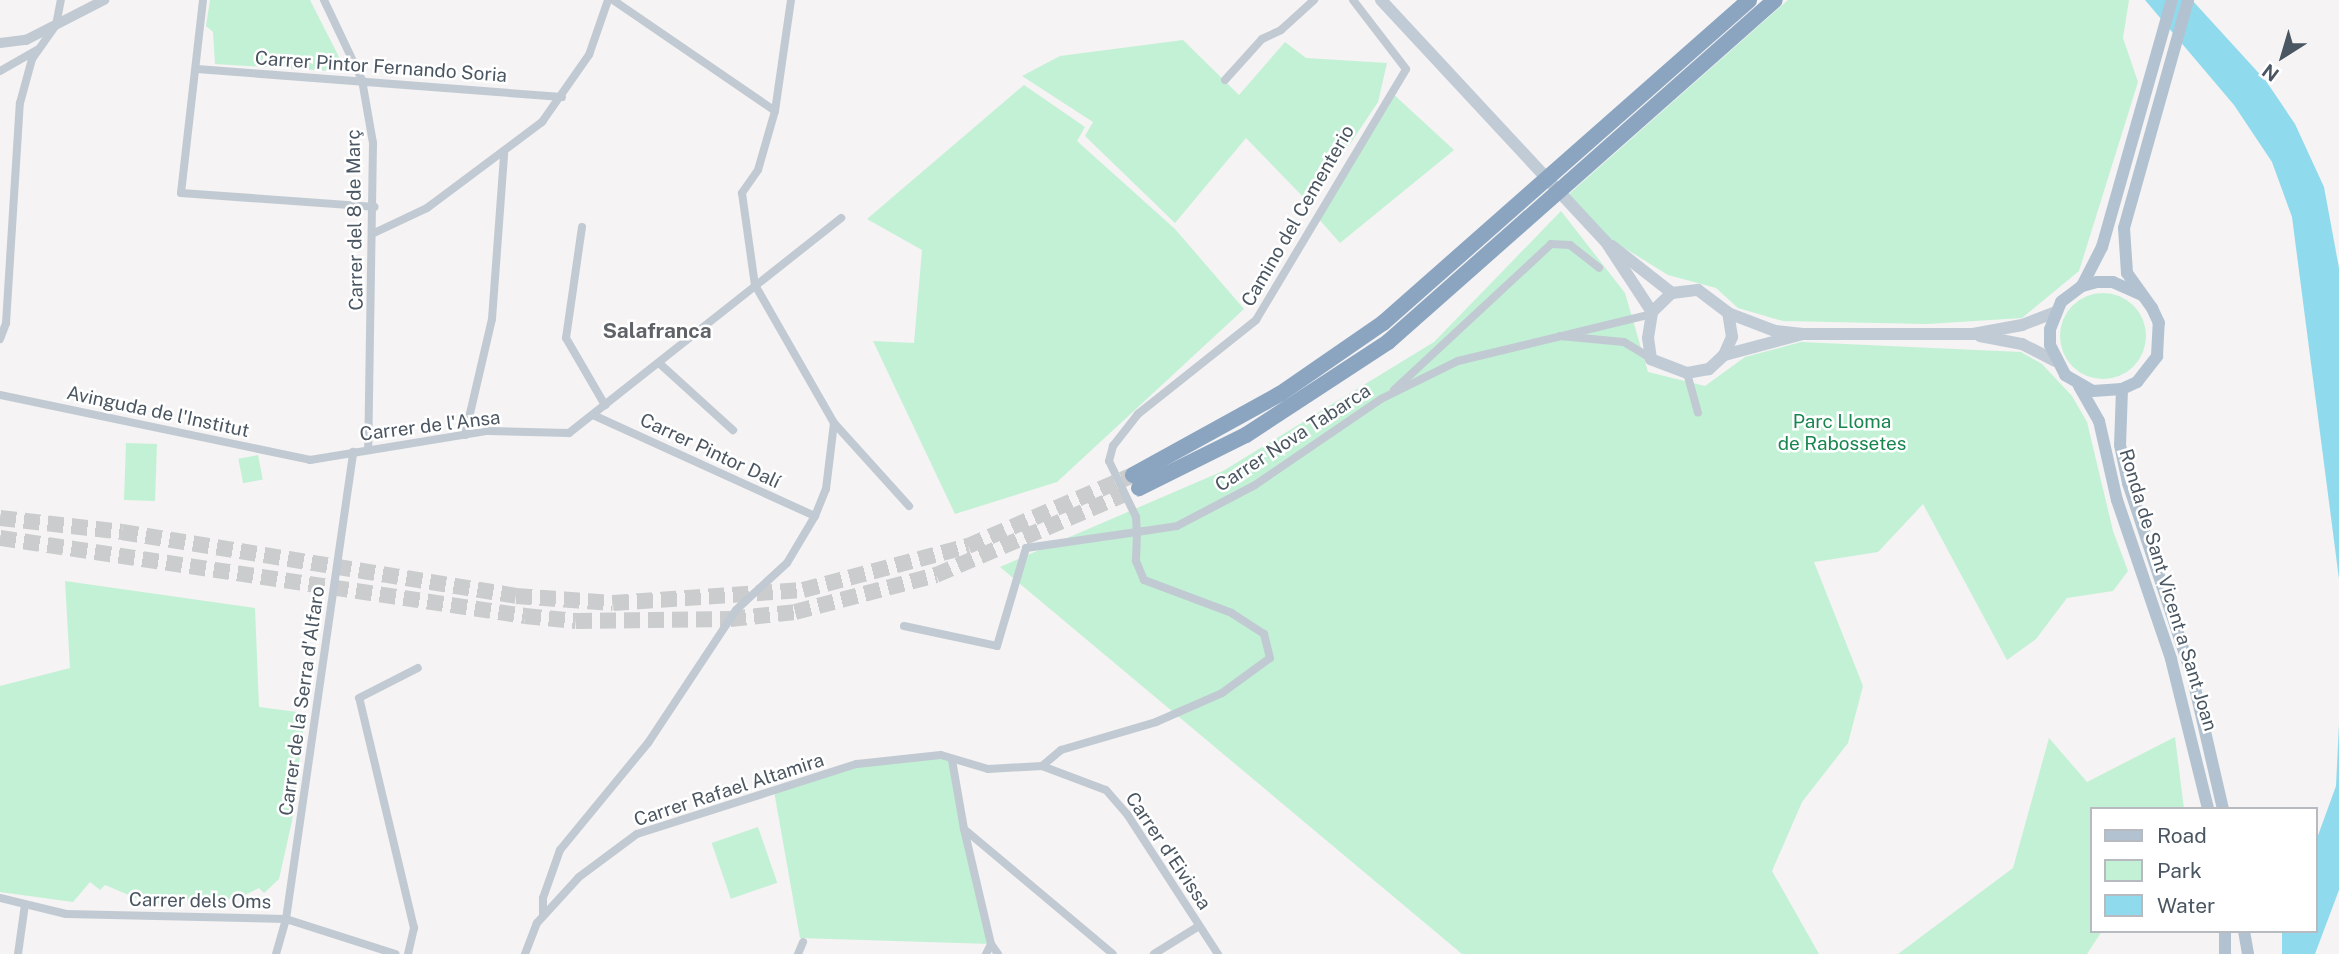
<!DOCTYPE html>
<meta charset="utf-8">
<style>
body{margin:0}
#map{position:relative;width:2339px;height:954px;overflow:hidden;background:#f5f3f3;font-family:"Public Sans",sans-serif}
div>[style]{position:absolute}
[style*='--x']{left:calc(var(--x)*1px);top:calc(var(--y)*1px);width:calc(var(--w)*1px);rotate:calc(var(--a)*1deg)}
.green>*{inset:0;background:#c3f1d5;transform-origin:0 0}
.round{border-radius:50%}
.water>*{inset:0;background:#90daee}
.motorway-tunnel>*{height:16px;margin-top:-8px;transform-origin:0;background:repeating-linear-gradient(90deg,#caccce 0 16px,transparent 0 24px)}
.minor>*{height:8px;margin:-4px;padding:0 4px;transform-origin:4px;border-radius:4px;background:#c1cad2}
.tertiary>*{height:10px;margin:-5px;padding:0 5px;transform-origin:5px;border-radius:5px;background:#c1cad2}
.secondary>*{height:12px;margin:-6px;padding:0 6px;transform-origin:6px;border-radius:6px;background:#c1cbd6}
.primary>*{height:12px;margin:-6px;padding:0 6px;transform-origin:6px;border-radius:6px;background:#b3c2d1}
.motorway>*{height:16px;margin:-8px;padding:0 8px;transform-origin:8px;border-radius:8px;background:#8ba5c1}
span{translate:-50% -50%;white-space:nowrap;text-align:center;line-height:1.15;-webkit-text-stroke:5px #fff;paint-order:stroke}
.street-label{font-size:19px;color:#4a5661}
.park-label{font-size:19px;color:#17864f}
.neighbourhood-label{font-size:21px;color:#5f6368;font-weight:700}
.legend{position:absolute;left:2090px;top:807px;width:228px;height:126px;box-sizing:border-box;background:#fff;border:2px solid #b7bbc0;margin:0;padding:9px 12px;list-style:none;font-size:21px;color:#4a5661}
.legend li{display:flex;align-items:center;gap:14px;height:35px}
.legend b{width:35px;border:2px solid #b7bbc0}
.north{position:absolute;left:2248px;top:21px;width:70px;height:70px;-webkit-text-stroke:5px #fff;paint-order:stroke;rotate:217deg;font-size:19px;font-weight:700;line-height:28px;text-align:center;color:#4a5661}
.north::after{content:'';display:block;margin:auto;width:24px;height:32px;background:#4a5661;clip-path:polygon(50% 0,100% 100%,50% 72%,0 100%)}
</style>
<div id="map">
<div class="green">
<i style="clip-path:polygon(210px 0,310px 0,341px 61px,331px 71px,215px 64px,213px 32px,206px 26px)"></i>
<i style="clip-path:polygon(1788px 0,2129px 0,2123px 38px,2138px 82px,2079px 271px,2022px 318px,1927px 324px,1783px 321px,1738px 308px,1716px 288px,1668px 275px,1602px 234px,1569px 194px)"></i>
<i style="clip-path:polygon(1183px 40px,1239px 95px,1285px 42px,1306px 58px,1387px 63px,1378px 102px,1310px 204px,1246px 138px,1175px 223px,1085px 136px,1093px 122px,1022px 76px,1060px 56px)"></i>
<i style="clip-path:polygon(1024px 85px,1085px 127px,1077px 141px,1175px 229px,1244px 309px,1057px 482px,955px 514px,873px 341px,914px 343px,922px 250px,867px 219px)"></i>
<i style="clip-path:polygon(1391px 92px,1454px 150px,1340px 243px,1318px 218px)"></i>
<i style="clip-path:polygon(1561px 211px,1625px 293px,1648px 372px,1705px 386px,1745px 357px,1801px 342px,2021px 352px,2042px 364px,2072px 396px,2087px 422px,2113px 531px,2128px 571px,2113px 591px,2067px 598px,2036px 639px,2007px 660px,1923px 504px,1878px 552px,1814px 562px,1863px 686px,1848px 743px,1802px 802px,1772px 871px,1819px 954px,1462px 954px,1000px 567px,1223px 471px,1434px 342px)"></i>
<i class="round" style="left:2060px;top:293px;width:86px;height:86px"></i>
<i style="left:126px;top:443px;width:31px;height:57px;rotate:2deg"></i>
<i style="left:258px;top:455px;width:25px;height:20px;rotate:79deg"></i>
<i style="clip-path:polygon(65px 581px,255px 608px,259px 707px,305px 713px,292px 821px,279px 879px,264px 893px,259px 888px,239px 898px,150px 904px,105px 885px,100px 890px,90px 882px,73px 902px,0 892px,0 686px,70px 668px)"></i>
<i style="clip-path:polygon(2175px 737px,2184px 809px,2092px 809px,2092px 931px,2102px 931px,2087px 954px,1898px 954px,2013px 868px,2049px 738px,2087px 782px)"></i>
<i style="clip-path:polygon(941px 755px,952px 760px,991px 944px,800px 938px,774px 791px,857px 764px)"></i>
<i style="left:758px;top:827px;width:59px;height:49px;rotate:71deg"></i>
</div>
<div class="water">
<i style="clip-path:polygon(2145px 0,2192px 0,2266px 81px,2295px 124px,2324px 187px,2339px 268px,2339px 579px,2292px 217px,2272px 162px,2234px 105px)"></i>
<i style="clip-path:polygon(2339px 724px,2339px 890px,2315px 954px,2282px 954px,2282px 931px,2316px 931px,2316px 841px,2336px 786px)"></i>
</div>
<div class="motorway-tunnel">
<i style="--x:0;--y:518;--w:123;--a:6.5"></i>
<i style="--x:122;--y:532;--w:399;--a:9.2"></i>
<i style="--x:516;--y:596;--w:97;--a:4.1"></i>
<i style="--x:613;--y:603;--w:190;--a:-3.9"></i>
<i style="--x:803;--y:590;--w:171;--a:-14.9"></i>
<i style="--x:968;--y:546;--w:180;--a:-23.3"></i>
<i style="--x:0;--y:538;--w:531;--a:8.45"></i>
<i style="--x:525;--y:616;--w:51;--a:5.6"></i>
<i style="--x:576;--y:621;--w:154;--a:-0.7"></i>
<i style="--x:730;--y:619;--w:65;--a:-6.1"></i>
<i style="--x:795;--y:612;--w:146;--a:-14.7"></i>
<i style="--x:936;--y:575;--w:221;--a:-23.2"></i>
</div>
<div class="minor">
<i style="--x:203;--y:0;--w:194;--a:96.5"></i>
<i style="--x:181;--y:193;--w:194;--a:4.1"></i>
<i style="--x:324;--y:0;--w:89;--a:64.6"></i>
<i style="--x:362;--y:80;--w:64;--a:80.1"></i>
<i style="--x:373;--y:143;--w:307;--a:90.9"></i>
<i style="--x:613;--y:0;--w:196;--a:34.4"></i>
<i style="--x:791;--y:0;--w:112;--a:98.2"></i>
<i style="--x:775;--y:111;--w:61;--a:106.1"></i>
<i style="--x:758;--y:170;--w:28;--a:125"></i>
<i style="--x:742;--y:193;--w:93;--a:82"></i>
<i style="--x:755;--y:285;--w:159;--a:60.2"></i>
<i style="--x:834;--y:423;--w:112;--a:47.9"></i>
<i style="--x:197;--y:69;--w:366;--a:4.4"></i>
<i style="--x:0;--y:71;--w:43;--a:-29.6"></i>
<i style="--x:1225;--y:80;--w:55;--a:-47.9"></i>
<i style="--x:1262;--y:39;--w:21;--a:-25"></i>
<i style="--x:1281;--y:30;--w:45;--a:-42.3"></i>
<i style="--x:582;--y:227;--w:112;--a:98.2"></i>
<i style="--x:566;--y:338;--w:78;--a:59.8"></i>
<i style="--x:374;--y:233;--w:59;--a:-25.3"></i>
<i style="--x:427;--y:208;--w:144;--a:-36.8"></i>
<i style="--x:542;--y:122;--w:82;--a:-55"></i>
<i style="--x:589;--y:55;--w:58;--a:-70.9"></i>
<i style="--x:1560;--y:336;--w:64;--a:5.4"></i>
<i style="--x:1624;--y:342;--w:31;--a:31"></i>
<i style="--x:0;--y:339;--w:17;--a:-69"></i>
<i style="--x:6;--y:323;--w:220;--a:-86.4"></i>
<i style="--x:20;--y:103;--w:46;--a:-74.7"></i>
<i style="--x:32;--y:59;--w:42;--a:-54.8"></i>
<i style="--x:56;--y:25;--w:25;--a:-79"></i>
<i style="--x:659;--y:363;--w:100;--a:42.2"></i>
<i style="--x:1687;--y:373;--w:41;--a:74.6"></i>
<i style="--x:1394;--y:390;--w:214;--a:-42.9"></i>
<i style="--x:1551;--y:244;--w:19;--a:3"></i>
<i style="--x:1570;--y:245;--w:37;--a:38"></i>
<i style="--x:0;--y:395;--w:317;--a:11.8"></i>
<i style="--x:310;--y:460;--w:180;--a:-9.3"></i>
<i style="--x:488;--y:431;--w:81;--a:1.4"></i>
<i style="--x:569;--y:433;--w:347;--a:-38.3"></i>
<i style="--x:593;--y:415;--w:244;--a:24.5"></i>
<i style="--x:465;--y:435;--w:119;--a:-76.9"></i>
<i style="--x:492;--y:319;--w:165;--a:-85.8"></i>
<i style="--x:904;--y:626;--w:95;--a:12.1"></i>
<i style="--x:997;--y:646;--w:102;--a:-73.5"></i>
<i style="--x:1026;--y:548;--w:112;--a:-8.2"></i>
<i style="--x:1137;--y:532;--w:15;--a:-94"></i>
<i style="--x:1136;--y:517;--w:62;--a:-115.7"></i>
<i style="--x:1109;--y:461;--w:16;--a:-75"></i>
<i style="--x:1113;--y:446;--w:41;--a:-52"></i>
<i style="--x:1138;--y:414;--w:151;--a:-38.5"></i>
<i style="--x:1256;--y:320;--w:292;--a:-59.1"></i>
<i style="--x:1406;--y:69;--w:87;--a:-127.5"></i>
<i style="--x:952;--y:760;--w:70;--a:80.1"></i>
<i style="--x:964;--y:829;--w:194;--a:40"></i>
<i style="--x:1042;--y:766;--w:68;--a:20.6"></i>
<i style="--x:1106;--y:790;--w:32;--a:49"></i>
<i style="--x:1127;--y:814;--w:167;--a:57"></i>
<i style="--x:964;--y:829;--w:118;--a:76.8"></i>
<i style="--x:991;--y:944;--w:12;--a:55"></i>
<i style="--x:0;--y:898;--w:68;--a:13.6"></i>
<i style="--x:66;--y:914;--w:220;--a:1.3"></i>
<i style="--x:286;--y:919;--w:115;--a:17.7"></i>
<i style="--x:543;--y:915;--w:17;--a:-90"></i>
<i style="--x:543;--y:898;--w:51;--a:-70.5"></i>
<i style="--x:560;--y:850;--w:139;--a:-50.6"></i>
<i style="--x:648;--y:743;--w:159;--a:-56.5"></i>
<i style="--x:736;--y:610;--w:69;--a:-42.7"></i>
<i style="--x:787;--y:563;--w:55;--a:-59.2"></i>
<i style="--x:815;--y:516;--w:29;--a:-68"></i>
<i style="--x:826;--y:489;--w:66;--a:-83.1"></i>
<i style="--x:18;--y:954;--w:50;--a:-82"></i>
<i style="--x:276;--y:954;--w:36;--a:-74"></i>
<i style="--x:286;--y:919;--w:472;--a:-81.8"></i>
<i style="--x:408;--y:954;--w:27;--a:-77"></i>
<i style="--x:414;--y:928;--w:236;--a:-103.4"></i>
<i style="--x:359;--y:698;--w:66;--a:-27"></i>
<i style="--x:525;--y:954;--w:33;--a:-69"></i>
<i style="--x:537;--y:923;--w:62;--a:-47.6"></i>
<i style="--x:579;--y:877;--w:72;--a:-36.6"></i>
<i style="--x:637;--y:834;--w:231;--a:-17.7"></i>
<i style="--x:857;--y:764;--w:84;--a:-6.1"></i>
<i style="--x:941;--y:755;--w:49;--a:16.6"></i>
<i style="--x:988;--y:769;--w:54;--a:-3.2"></i>
<i style="--x:1042;--y:766;--w:25;--a:-40"></i>
<i style="--x:1061;--y:750;--w:99;--a:-16.4"></i>
<i style="--x:1156;--y:722;--w:72;--a:-23.7"></i>
<i style="--x:1222;--y:693;--w:59;--a:-36.1"></i>
<i style="--x:1270;--y:658;--w:25;--a:-104"></i>
<i style="--x:1264;--y:634;--w:38;--a:-147"></i>
<i style="--x:1232;--y:613;--w:94;--a:-159.4"></i>
<i style="--x:1144;--y:580;--w:21;--a:-113"></i>
<i style="--x:1136;--y:561;--w:29;--a:-88"></i>
<i style="--x:1137;--y:532;--w:40;--a:-8.5"></i>
<i style="--x:1177;--y:526;--w:88;--a:-27.7"></i>
<i style="--x:1255;--y:485;--w:153;--a:-34.3"></i>
<i style="--x:1381;--y:399;--w:86;--a:-26.3"></i>
<i style="--x:1458;--y:361;--w:200;--a:-13.6"></i>
<i style="--x:798;--y:954;--w:13;--a:-67"></i>
<i style="--x:986;--y:954;--w:11;--a:-63"></i>
<i style="--x:1154;--y:954;--w:53;--a:-31.9"></i>
</div>
<div class="tertiary">
<i style="--x:0;--y:43;--w:26;--a:-7"></i>
<i style="--x:26;--y:40;--w:88;--a:-27.1"></i>
</div>
<div class="secondary">
<i style="--x:1381;--y:0;--w:330;--a:47.1"></i>
<i style="--x:1606;--y:242;--w:84;--a:56.7"></i>
<i style="--x:1612;--y:246;--w:76;--a:38.1"></i>
<i style="--x:1803;--y:334;--w:82;--a:165.1"></i>
<i style="--x:1724;--y:355;--w:21;--a:137"></i>
<i style="--x:1709;--y:369;--w:22;--a:170"></i>
<i style="--x:1687;--y:373;--w:39;--a:-159"></i>
<i style="--x:1651;--y:359;--w:21;--a:-98"></i>
<i style="--x:1648;--y:338;--w:26;--a:-81"></i>
<i style="--x:1652;--y:312;--w:28;--a:-44"></i>
<i style="--x:1672;--y:293;--w:26;--a:-7"></i>
<i style="--x:1698;--y:290;--w:38;--a:37"></i>
<i style="--x:1728;--y:313;--w:50;--a:21"></i>
<i style="--x:1775;--y:331;--w:28;--a:6"></i>
<i style="--x:1803;--y:334;--w:170;--a:0"></i>
<i style="--x:1973;--y:334;--w:50;--a:-10.4"></i>
<i style="--x:2022;--y:325;--w:34;--a:-21"></i>
<i style="--x:1980;--y:336;--w:43;--a:10.8"></i>
<i style="--x:2022;--y:344;--w:37;--a:27"></i>
<i style="--x:1724;--y:355;--w:20;--a:-66"></i>
<i style="--x:1732;--y:337;--w:24;--a:-99"></i>
</div>
<div class="primary">
<i style="--x:2082;--y:286;--w:44;--a:-62.9"></i>
<i style="--x:2102;--y:247;--w:257;--a:-74.2"></i>
<i style="--x:2142;--y:295;--w:32;--a:-156"></i>
<i style="--x:2113;--y:282;--w:16;--a:180"></i>
<i style="--x:2097;--y:282;--w:16;--a:165"></i>
<i style="--x:2082;--y:286;--w:26;--a:143"></i>
<i style="--x:2061;--y:302;--w:29;--a:112"></i>
<i style="--x:2050;--y:329;--w:16;--a:90"></i>
<i style="--x:2050;--y:345;--w:34;--a:63"></i>
<i style="--x:2065;--y:375;--w:32;--a:30"></i>
<i style="--x:2093;--y:391;--w:29;--a:-4"></i>
<i style="--x:2122;--y:389;--w:17;--a:-25"></i>
<i style="--x:2137;--y:382;--w:33;--a:-52"></i>
<i style="--x:2157;--y:356;--w:33;--a:-87"></i>
<i style="--x:2159;--y:323;--w:17;--a:-115"></i>
<i style="--x:2152;--y:308;--w:43;--a:-125.5"></i>
<i style="--x:2127;--y:273;--w:45;--a:-93.8"></i>
<i style="--x:2124;--y:228;--w:237;--a:-74.3"></i>
<i style="--x:2079;--y:386;--w:40;--a:60.3"></i>
<i style="--x:2099;--y:421;--w:81;--a:77.2"></i>
<i style="--x:2117;--y:500;--w:168;--a:71.2"></i>
<i style="--x:2171;--y:659;--w:154;--a:76.1"></i>
<i style="--x:2122;--y:389;--w:56;--a:92"></i>
<i style="--x:2120;--y:445;--w:39;--a:78"></i>
<i style="--x:2128;--y:483;--w:202;--a:71.6"></i>
<i style="--x:2192;--y:675;--w:138;--a:77"></i>
<i style="--x:2244;--y:931;--w:23;--a:80"></i>
<i style="--x:2225;--y:954;--w:23;--a:-90"></i>
</div>
<div class="motorway">
<i style="--x:1133;--y:475;--w:168;--a:-28.9"></i>
<i style="--x:1280;--y:394;--w:125;--a:-34.6"></i>
<i style="--x:1383;--y:323;--w:488;--a:-41.4"></i>
<i style="--x:1139;--y:488;--w:119;--a:-26.4"></i>
<i style="--x:1246;--y:435;--w:170;--a:-33.2"></i>
<i style="--x:1388;--y:342;--w:516;--a:-41.47"></i>
</div>
<div class="street-label">
<span style="left:381px;top:67px;rotate:4deg">Carrer Pintor Fernando Soria</span>
<span style="left:1298px;top:216px;rotate:-60deg">Camino del Cementerio</span>
<span style="left:355px;top:220px;rotate:-91deg">Carrer del 8 de Març</span>
<span style="left:158px;top:412px;rotate:12deg">Avinguda de l'Institut</span>
<span style="left:430px;top:426px;rotate:-7deg">Carrer de l'Ansa</span>
<span style="left:1293px;top:438px;rotate:-33deg">Carrer Nova Tabarca</span>
<span style="left:710px;top:451px;rotate:25deg">Carrer Pintor Dalí</span>
<span style="left:2168px;top:590px;rotate:73deg">Ronda de Sant Vicent a Sant Joan</span>
<span style="left:302px;top:701px;rotate:-82deg">Carrer de la Serra d'Alfaro</span>
<span style="left:729px;top:790px;rotate:-18deg">Carrer Rafael Altamira</span>
<span style="left:1168px;top:851px;rotate:56deg">Carrer d'Eivissa</span>
<span style="left:200px;top:901px;rotate:1deg">Carrer dels Oms</span>
</div>
<div class="park-label">
<span style="left:1842px;top:433px">Parc Lloma<br>de Rabossetes</span>
</div>
<div class="neighbourhood-label">
<span style="left:657px;top:331px">Salafranca</span>
</div>
<ul class="legend">
<li><b style="height:9px;background:#b3c2d1"></b>Road</li>
<li><b style="height:19px;background:#c3f1d5"></b>Park</li>
<li><b style="height:19px;background:#90daee"></b>Water</li>
</ul>
<div class="north">N</div>
</div>
